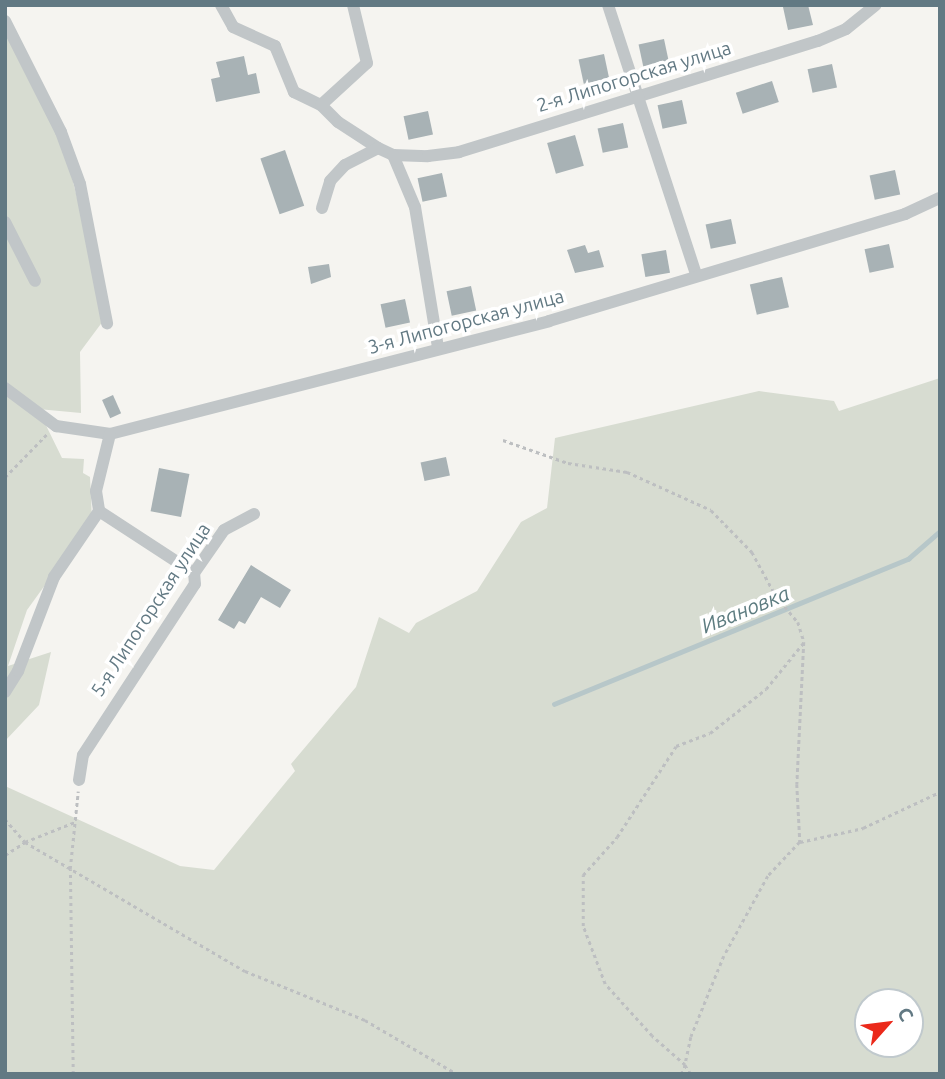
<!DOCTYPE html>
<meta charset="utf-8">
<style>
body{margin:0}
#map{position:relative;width:945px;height:1079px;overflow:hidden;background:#f5f4f0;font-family:Ubuntu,sans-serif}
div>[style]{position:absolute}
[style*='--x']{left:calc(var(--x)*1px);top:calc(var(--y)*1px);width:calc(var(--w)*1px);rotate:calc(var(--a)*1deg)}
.green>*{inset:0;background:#d7dcd1}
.stream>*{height:4.5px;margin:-2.25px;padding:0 2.25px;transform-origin:2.25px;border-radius:2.25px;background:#b7c7c9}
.building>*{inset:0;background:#a8b2b5;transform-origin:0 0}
.path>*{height:2.5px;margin-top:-1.25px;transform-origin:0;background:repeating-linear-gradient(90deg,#bdbfc1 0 3.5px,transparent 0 7px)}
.minor>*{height:12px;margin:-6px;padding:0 6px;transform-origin:6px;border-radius:6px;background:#c1c6c8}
span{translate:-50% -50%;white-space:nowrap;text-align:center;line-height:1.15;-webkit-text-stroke:7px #fff;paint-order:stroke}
.street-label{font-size:19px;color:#627983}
.water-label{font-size:21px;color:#5d7c80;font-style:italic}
.frame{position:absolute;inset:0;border:7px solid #627983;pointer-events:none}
.north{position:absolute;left:854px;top:988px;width:70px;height:70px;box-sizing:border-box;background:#fff;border:2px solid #c0c9cd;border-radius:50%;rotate:62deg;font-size:19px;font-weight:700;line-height:28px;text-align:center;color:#627983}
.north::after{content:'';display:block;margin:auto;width:24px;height:32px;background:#eb291a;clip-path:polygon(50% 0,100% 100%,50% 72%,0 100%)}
</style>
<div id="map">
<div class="green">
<i style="clip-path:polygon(5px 11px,61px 132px,106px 317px,80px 352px,81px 413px,38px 409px,62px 458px,84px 459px,83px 473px,90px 477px,92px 520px,27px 610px,8px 666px,51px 652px,39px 705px,5px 741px)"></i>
<i style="clip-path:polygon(evenodd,940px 378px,940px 1074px,5px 1074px,5px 786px,180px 866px,214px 870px,295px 771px,291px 764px,356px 687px,379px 617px,409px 633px,416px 623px,477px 591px,521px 522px,547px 508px,555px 438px,759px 391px,834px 401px,839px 411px,940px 378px,910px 1002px,910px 1044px,868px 1044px,868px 1002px,910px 1002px)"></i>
</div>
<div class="stream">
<i style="--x:554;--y:704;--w:383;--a:-22.3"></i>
<i style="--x:908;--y:559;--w:43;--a:-41.2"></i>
</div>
<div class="building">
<i style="clip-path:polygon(808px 5px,813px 25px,788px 30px,783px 7px)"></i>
<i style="left:664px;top:39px;width:25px;height:26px;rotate:78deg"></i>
<i style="left:604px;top:54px;width:25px;height:26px;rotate:78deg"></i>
<i style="clip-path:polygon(244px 56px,248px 75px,256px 73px,260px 93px,216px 102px,211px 79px,220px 77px,216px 62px)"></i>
<i style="left:832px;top:64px;width:24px;height:25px;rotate:78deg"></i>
<i style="left:772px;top:81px;width:22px;height:38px;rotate:72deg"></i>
<i style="left:682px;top:100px;width:24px;height:25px;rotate:78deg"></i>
<i style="left:428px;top:111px;width:24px;height:25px;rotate:78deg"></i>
<i style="left:623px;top:123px;width:25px;height:26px;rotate:78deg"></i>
<i style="left:575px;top:135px;width:32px;height:29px;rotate:74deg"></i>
<i style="left:285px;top:150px;width:59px;height:26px;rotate:71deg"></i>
<i style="left:895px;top:170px;width:25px;height:26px;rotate:78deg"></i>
<i style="left:442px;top:173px;width:24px;height:25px;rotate:78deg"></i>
<i style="left:731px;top:219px;width:25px;height:26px;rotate:78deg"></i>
<i style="left:889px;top:244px;width:24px;height:25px;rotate:78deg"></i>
<i style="clip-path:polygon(585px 245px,588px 253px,599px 250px,604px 267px,575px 273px,567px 250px)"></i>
<i style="left:666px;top:250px;width:23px;height:25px;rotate:80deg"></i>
<i style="clip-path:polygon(329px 264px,331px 277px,311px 284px,308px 267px)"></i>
<i style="left:782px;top:277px;width:31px;height:33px;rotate:77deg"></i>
<i style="left:471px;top:286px;width:25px;height:25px;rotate:78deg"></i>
<i style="left:405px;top:299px;width:24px;height:25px;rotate:78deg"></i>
<i style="left:113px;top:395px;width:20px;height:12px;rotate:66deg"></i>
<i style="left:446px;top:457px;width:19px;height:26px;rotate:78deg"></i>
<i style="left:159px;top:468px;width:31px;height:44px;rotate:11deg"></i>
<i style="clip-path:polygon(251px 565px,291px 590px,280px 608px,261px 597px,245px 624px,239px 621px,234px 629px,218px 620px)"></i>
</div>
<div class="path">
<i style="--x:503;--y:440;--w:69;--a:19.5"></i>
<i style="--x:568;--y:463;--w:60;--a:8.7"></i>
<i style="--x:627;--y:472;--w:92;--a:24.3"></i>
<i style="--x:711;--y:510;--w:59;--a:45.7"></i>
<i style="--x:752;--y:552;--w:50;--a:61.4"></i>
<i style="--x:776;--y:596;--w:34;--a:50"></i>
<i style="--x:798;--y:622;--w:21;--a:73"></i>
<i style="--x:804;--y:642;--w:142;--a:92.8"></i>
<i style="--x:797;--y:784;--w:58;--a:87"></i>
<i style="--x:800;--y:842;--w:47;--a:133.3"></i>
<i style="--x:768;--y:876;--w:91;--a:118.8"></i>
<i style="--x:724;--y:956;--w:87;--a:112.2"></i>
<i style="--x:691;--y:1037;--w:29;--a:102"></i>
<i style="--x:685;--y:1065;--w:11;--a:56"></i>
<i style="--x:5;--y:477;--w:60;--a:-45.7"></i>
<i style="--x:5;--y:819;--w:30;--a:49"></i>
<i style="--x:25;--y:842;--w:255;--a:30.4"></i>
<i style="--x:245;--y:971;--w:130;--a:22.2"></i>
<i style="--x:365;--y:1020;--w:107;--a:30.4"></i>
<i style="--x:800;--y:842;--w:65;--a:-12.5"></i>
<i style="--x:863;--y:828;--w:85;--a:-25.1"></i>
<i style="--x:5;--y:855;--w:24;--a:-33"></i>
<i style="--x:25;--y:842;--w:54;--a:-21.8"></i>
<i style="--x:73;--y:1074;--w:205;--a:-90.8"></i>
<i style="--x:70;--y:869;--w:78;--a:-84.1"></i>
<i style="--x:681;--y:1074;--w:10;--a:-66"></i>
<i style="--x:685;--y:1065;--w:44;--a:-138.7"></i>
<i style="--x:652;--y:1036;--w:70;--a:-132.1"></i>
<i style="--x:605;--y:984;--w:62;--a:-110.8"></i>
<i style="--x:583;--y:926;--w:51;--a:-90"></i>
<i style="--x:583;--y:875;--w:51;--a:-48.2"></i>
<i style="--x:617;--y:837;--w:108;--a:-57"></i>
<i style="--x:676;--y:746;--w:36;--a:-21"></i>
<i style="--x:710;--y:733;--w:71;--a:-38.2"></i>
<i style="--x:766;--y:689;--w:60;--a:-51"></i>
</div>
<div class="minor">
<i style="--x:221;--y:5;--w:25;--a:61"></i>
<i style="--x:233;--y:27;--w:46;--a:24.3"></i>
<i style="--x:275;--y:46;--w:50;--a:67.6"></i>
<i style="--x:294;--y:92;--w:30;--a:26"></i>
<i style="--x:321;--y:105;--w:24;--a:45"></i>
<i style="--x:338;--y:122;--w:48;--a:33"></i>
<i style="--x:378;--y:148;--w:17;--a:25"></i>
<i style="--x:393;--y:155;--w:35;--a:2"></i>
<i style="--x:428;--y:156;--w:31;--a:-7"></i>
<i style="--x:459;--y:152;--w:376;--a:-17.2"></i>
<i style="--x:818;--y:41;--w:30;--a:-23"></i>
<i style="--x:846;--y:29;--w:38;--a:-39"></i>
<i style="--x:608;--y:5;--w:283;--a:71.9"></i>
<i style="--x:5;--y:21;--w:124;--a:63.2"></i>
<i style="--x:61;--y:132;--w:55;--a:69.9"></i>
<i style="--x:80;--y:184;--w:142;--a:79"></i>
<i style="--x:321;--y:105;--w:62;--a:-42.4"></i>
<i style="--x:367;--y:63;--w:60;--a:-103.6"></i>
<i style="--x:393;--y:155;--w:56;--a:67.1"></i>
<i style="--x:415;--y:207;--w:143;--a:80.7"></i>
<i style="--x:322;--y:208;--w:28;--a:-73"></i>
<i style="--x:330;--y:181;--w:22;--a:-47"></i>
<i style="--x:345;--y:165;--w:37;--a:-27"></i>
<i style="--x:5;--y:222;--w:66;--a:63"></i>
<i style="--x:5;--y:388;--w:64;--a:36.7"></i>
<i style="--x:56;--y:426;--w:55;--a:8.4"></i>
<i style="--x:110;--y:434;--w:453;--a:-14.4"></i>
<i style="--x:549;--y:321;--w:372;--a:-16.7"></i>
<i style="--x:905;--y:214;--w:38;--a:-25"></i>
<i style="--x:110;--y:434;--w:59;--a:103.8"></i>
<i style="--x:96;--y:491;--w:20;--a:81"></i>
<i style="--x:99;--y:511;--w:113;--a:33.1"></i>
<i style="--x:5;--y:692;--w:25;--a:-58"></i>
<i style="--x:18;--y:671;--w:101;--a:-69"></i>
<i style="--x:54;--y:577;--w:80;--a:-55.7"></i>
<i style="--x:79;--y:780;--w:25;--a:-81"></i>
<i style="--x:83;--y:755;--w:204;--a:-56.8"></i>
<i style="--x:195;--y:584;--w:11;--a:-95"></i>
<i style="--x:194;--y:573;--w:52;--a:-55.1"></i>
<i style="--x:224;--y:530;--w:34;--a:-28"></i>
</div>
<div class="street-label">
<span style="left:634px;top:77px;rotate:-17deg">2-я Липогорская улица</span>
<span style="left:466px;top:322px;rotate:-15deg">3-я Липогорская улица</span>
<span style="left:151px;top:610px;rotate:-57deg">5-я Липогорская улица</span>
</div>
<div class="water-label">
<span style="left:745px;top:609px;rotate:-22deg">Ивановка</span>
</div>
<div class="frame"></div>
<div class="north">С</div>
</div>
